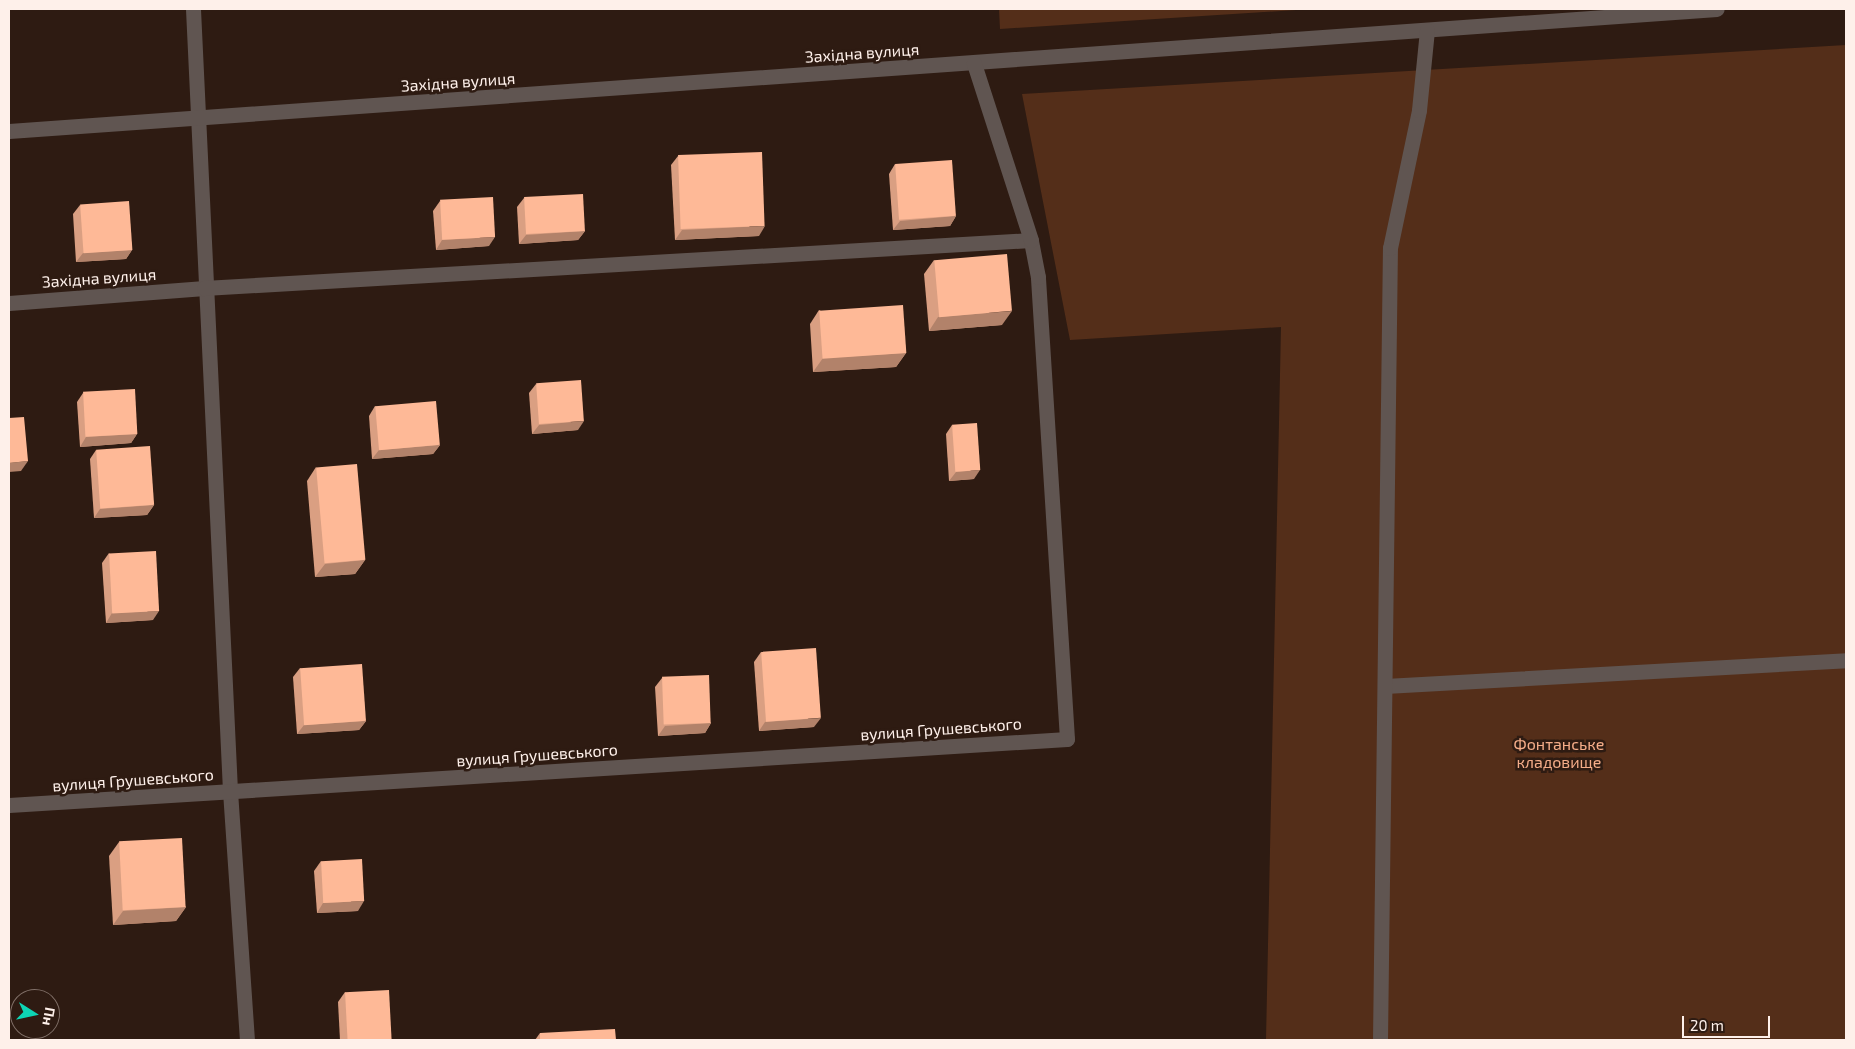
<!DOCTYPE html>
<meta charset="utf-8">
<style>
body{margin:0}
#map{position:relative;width:1855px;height:1049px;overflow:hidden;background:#2e1b12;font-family:"Exo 2",sans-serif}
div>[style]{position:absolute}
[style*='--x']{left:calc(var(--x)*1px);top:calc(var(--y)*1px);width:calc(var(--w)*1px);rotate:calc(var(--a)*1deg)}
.green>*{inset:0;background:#542e19}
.minor>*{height:15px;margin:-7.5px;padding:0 7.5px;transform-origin:7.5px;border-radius:7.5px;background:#605551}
.wall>*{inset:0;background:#da9f82}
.shaded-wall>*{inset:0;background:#b2826a}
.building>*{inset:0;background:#feb997;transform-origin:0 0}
span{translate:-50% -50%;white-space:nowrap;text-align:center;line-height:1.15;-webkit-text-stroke:5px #2e1b12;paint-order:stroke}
.street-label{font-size:16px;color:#fef0ea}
.park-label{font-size:16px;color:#f5ad89}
.frame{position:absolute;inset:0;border:10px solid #fef0ea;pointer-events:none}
.north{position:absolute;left:10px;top:989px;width:50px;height:50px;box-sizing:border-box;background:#2e1b12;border:1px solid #817068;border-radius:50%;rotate:100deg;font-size:14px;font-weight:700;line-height:20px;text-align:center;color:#fef0ea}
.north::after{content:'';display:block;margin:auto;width:18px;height:22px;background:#0dd5b5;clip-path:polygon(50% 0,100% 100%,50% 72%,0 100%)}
.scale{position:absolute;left:1682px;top:1016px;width:88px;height:22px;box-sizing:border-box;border:2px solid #fef0ea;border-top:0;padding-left:6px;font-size:15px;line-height:18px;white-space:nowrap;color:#fef0ea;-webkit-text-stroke:4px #2e1b12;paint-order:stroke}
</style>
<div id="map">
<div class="green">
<i style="clip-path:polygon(999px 9px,1311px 9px,1000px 29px)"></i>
<i style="clip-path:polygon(1846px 45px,1846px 1040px,1266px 1040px,1281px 327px,1070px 340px,1022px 94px)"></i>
</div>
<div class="minor">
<i style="--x:193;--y:9;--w:783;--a:87.29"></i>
<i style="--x:230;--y:791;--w:250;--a:86.1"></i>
<i style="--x:9;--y:131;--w:1712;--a:-4.09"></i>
<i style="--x:9;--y:303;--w:196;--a:-4.4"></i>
<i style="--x:204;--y:288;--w:828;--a:-3.32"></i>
<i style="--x:1385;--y:686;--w:462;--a:-3.2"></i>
<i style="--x:9;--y:805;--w:1060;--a:-3.57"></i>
<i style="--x:1067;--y:739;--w:463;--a:-93.6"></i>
<i style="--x:1038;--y:277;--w:38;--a:-101"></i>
<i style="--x:1031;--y:240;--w:186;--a:-107.9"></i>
<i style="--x:1380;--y:1040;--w:792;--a:-89.28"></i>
<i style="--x:1390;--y:248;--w:141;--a:-78.1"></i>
<i style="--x:1419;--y:110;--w:80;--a:-84.3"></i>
</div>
<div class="wall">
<i style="clip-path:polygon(678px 156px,759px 236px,675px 240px,671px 165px)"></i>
<i style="clip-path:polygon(895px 164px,956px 216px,950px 226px,893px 230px,889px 174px)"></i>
<i style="clip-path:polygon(524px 198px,585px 231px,578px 240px,519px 244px,517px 207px)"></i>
<i style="clip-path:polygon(440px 201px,489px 246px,436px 250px,433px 211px)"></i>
<i style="clip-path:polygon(80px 205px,132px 250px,126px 259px,76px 262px,73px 214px)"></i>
<i style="clip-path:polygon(934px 260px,1002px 325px,929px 331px,924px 274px)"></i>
<i style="clip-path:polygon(819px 310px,906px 353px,896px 367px,813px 372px,810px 324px)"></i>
<i style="clip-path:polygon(536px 384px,578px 430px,532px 434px,529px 393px)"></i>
<i style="clip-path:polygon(83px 393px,137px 434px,131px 443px,80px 447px,77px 402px)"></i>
<i style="clip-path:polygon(375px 406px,440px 445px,433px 454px,372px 459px,369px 416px)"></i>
<i style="clip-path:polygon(952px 425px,974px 479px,949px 481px,946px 434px)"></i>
<i style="clip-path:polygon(96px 450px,154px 505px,147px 515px,94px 518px,90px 459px)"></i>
<i style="clip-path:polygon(316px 467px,365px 560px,355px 574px,315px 577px,307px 481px)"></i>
<i style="clip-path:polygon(109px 553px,153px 620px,106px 623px,102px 563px)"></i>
<i style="clip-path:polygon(761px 652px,814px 727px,759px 731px,754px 662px)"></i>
<i style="clip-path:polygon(300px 668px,366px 721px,359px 730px,297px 734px,293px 677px)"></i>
<i style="clip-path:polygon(662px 678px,711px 723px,705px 733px,658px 736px,655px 687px)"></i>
<i style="clip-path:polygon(119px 842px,186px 907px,176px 921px,113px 925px,109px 856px)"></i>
<i style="clip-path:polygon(321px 861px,358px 911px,317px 913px,314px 871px)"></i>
<i style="clip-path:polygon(345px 992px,392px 1040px,340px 1040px,338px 1002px)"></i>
<i style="clip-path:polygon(540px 1033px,616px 1040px,535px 1040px)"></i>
</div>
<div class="shaded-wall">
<i style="clip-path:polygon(956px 216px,950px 226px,893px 230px,900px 221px)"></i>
<i style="clip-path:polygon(765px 226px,759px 236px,675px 240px,682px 230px)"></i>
<i style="clip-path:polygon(585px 231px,578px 240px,519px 244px,526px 235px)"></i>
<i style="clip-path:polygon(495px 237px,489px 246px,436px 250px,442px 240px)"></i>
<i style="clip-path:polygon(132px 250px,126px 259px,76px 262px,83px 253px)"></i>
<i style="clip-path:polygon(1012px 311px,1002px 325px,929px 331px,938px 317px)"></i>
<i style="clip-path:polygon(906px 353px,896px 367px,813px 372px,823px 358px)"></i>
<i style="clip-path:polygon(584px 421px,578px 430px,532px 434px,539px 425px)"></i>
<i style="clip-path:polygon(137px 434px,131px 443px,80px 447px,86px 437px)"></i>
<i style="clip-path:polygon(440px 445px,433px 454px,372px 459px,379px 450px)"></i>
<i style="clip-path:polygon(28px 461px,21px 471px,9px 472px,9px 463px)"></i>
<i style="clip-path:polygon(980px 470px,974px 479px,949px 481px,956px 472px)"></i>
<i style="clip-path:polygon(154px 505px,147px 515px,94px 518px,100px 509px)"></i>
<i style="clip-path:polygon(365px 560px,355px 574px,315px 577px,325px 564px)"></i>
<i style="clip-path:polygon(159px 611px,153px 620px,106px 623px,112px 613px)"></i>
<i style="clip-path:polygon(821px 718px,814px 727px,759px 731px,765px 722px)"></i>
<i style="clip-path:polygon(366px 721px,359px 730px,297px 734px,304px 725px)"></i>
<i style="clip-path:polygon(711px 723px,705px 733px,658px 736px,665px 726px)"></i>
<i style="clip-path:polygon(364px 901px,358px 911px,317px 913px,323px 903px)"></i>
<i style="clip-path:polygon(186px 907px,176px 921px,113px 925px,123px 911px)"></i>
</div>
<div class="building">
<i style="left:762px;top:152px;width:74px;height:84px;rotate:88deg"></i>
<i style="left:952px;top:160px;width:56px;height:57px;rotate:86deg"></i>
<i style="left:583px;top:194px;width:37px;height:59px;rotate:87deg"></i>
<i style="left:493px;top:197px;width:40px;height:53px;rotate:87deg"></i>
<i style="left:129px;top:201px;width:49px;height:49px;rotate:86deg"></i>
<i style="left:1007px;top:254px;width:57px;height:73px;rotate:85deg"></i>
<i style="left:903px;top:305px;width:48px;height:84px;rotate:86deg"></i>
<i style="left:581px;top:380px;width:41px;height:45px;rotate:86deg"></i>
<i style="left:135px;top:389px;width:45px;height:52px;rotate:87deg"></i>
<i style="left:436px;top:401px;width:44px;height:61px;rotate:85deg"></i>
<i style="clip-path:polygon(24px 417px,28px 461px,9px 463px,9px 418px)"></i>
<i style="left:977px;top:423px;width:47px;height:25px;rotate:86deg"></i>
<i style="left:150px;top:446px;width:59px;height:54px;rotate:86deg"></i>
<i style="left:357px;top:464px;width:96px;height:41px;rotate:85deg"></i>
<i style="left:156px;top:551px;width:60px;height:47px;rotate:87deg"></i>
<i style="left:816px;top:648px;width:70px;height:55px;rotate:86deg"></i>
<i style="left:362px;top:664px;width:57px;height:62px;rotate:86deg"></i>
<i style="left:709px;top:675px;width:48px;height:47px;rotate:88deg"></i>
<i style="left:182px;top:838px;width:69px;height:63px;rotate:87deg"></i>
<i style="left:362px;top:859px;width:42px;height:41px;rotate:87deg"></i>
<i style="left:389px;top:990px;width:50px;height:44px;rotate:87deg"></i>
<i style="clip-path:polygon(615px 1029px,616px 1040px,540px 1040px,540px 1033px)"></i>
</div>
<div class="street-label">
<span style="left:862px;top:53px;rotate:-4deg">Західна вулиця</span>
<span style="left:458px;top:82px;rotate:-4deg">Західна вулиця</span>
<span style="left:99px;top:278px;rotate:-4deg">Західна вулиця</span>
<span style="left:941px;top:729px;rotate:-4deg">вулиця Грушевського</span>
<span style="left:537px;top:755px;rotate:-4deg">вулиця Грушевського</span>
<span style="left:133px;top:780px;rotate:-4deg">вулиця Грушевського</span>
</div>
<div class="park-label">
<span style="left:1559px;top:753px">Фонтанське<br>кладовище</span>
</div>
<div class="frame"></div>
<div class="north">Пн</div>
<div class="scale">20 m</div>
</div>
